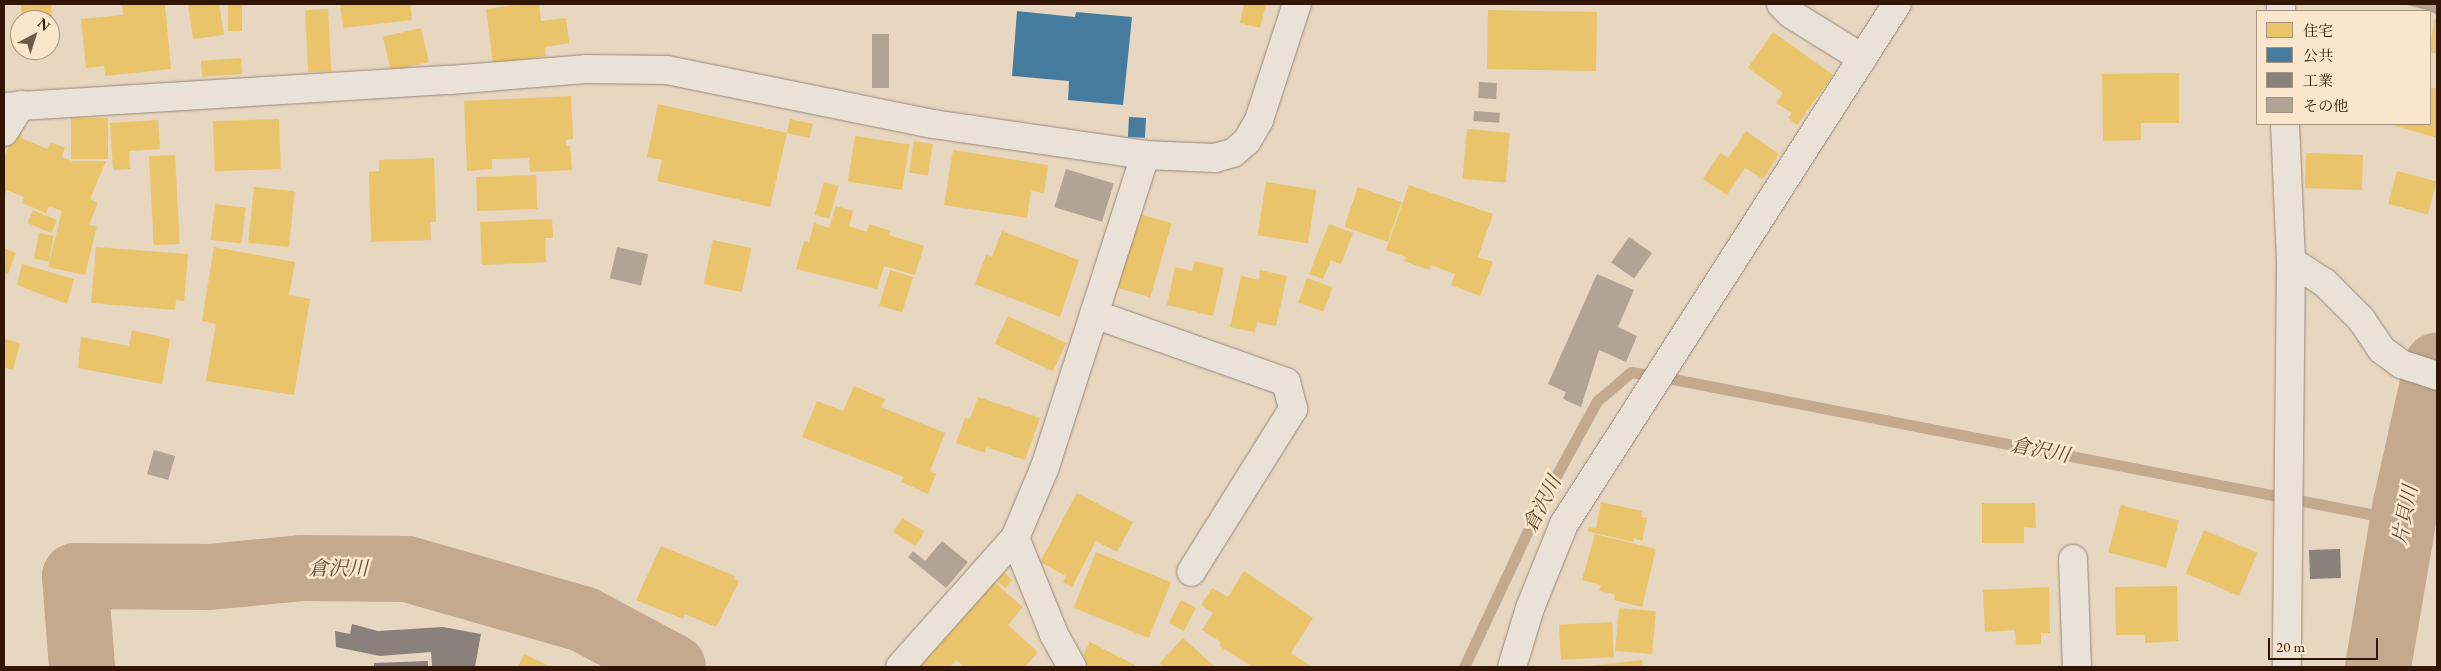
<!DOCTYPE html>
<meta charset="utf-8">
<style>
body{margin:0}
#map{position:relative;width:2441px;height:671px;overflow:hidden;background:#e7d6c0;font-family:"EB Garamond","Noto Serif JP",serif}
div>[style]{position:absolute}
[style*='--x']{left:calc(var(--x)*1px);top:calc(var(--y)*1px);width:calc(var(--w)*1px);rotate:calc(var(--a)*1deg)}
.homes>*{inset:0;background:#e9c46a;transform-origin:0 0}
.public>*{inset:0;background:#457b9d;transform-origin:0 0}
.industry>*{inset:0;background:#8a817c;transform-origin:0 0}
.stream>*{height:11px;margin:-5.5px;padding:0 5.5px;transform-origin:5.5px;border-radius:5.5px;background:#c3a98d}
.river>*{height:66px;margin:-33px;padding:0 33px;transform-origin:33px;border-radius:33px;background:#c3a98d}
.building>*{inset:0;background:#b1a495;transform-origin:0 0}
.roads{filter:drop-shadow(0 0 1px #95887a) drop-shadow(0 0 1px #95887a)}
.minor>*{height:28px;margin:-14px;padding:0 14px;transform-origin:14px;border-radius:14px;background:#eae2d7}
span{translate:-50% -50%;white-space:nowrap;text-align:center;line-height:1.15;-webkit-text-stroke:5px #f9e6cc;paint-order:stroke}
.water-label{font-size:20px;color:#654933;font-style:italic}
.frame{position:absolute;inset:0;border:5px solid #311606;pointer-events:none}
.legend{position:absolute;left:2256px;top:10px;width:175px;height:115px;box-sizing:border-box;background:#f9e6cc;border:1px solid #a9937d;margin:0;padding:6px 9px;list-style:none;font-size:15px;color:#311606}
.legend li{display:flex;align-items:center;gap:10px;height:25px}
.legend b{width:25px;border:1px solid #a9937d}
.north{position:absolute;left:10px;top:10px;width:50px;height:50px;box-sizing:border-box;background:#f9e6cc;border:1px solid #a9937d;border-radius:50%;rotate:40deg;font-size:14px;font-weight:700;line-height:20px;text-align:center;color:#311606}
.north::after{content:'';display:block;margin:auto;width:18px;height:22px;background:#715947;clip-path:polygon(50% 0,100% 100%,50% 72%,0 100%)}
.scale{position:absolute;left:2268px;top:638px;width:110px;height:22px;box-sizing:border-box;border:2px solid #311606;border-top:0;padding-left:6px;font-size:15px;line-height:18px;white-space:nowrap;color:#311606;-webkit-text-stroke:4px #f9e6cc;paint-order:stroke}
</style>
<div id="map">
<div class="homes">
<i style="clip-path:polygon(21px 4px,51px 4px,54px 39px,50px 39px,50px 20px,22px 20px)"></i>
<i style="clip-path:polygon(122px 4px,165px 5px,171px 69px,105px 76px,104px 66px,86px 68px,81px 19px,123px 15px)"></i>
<i style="clip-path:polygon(188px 4px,219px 4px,224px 35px,193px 39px)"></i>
<i style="left:228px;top:4px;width:14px;height:27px"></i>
<i style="clip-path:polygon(340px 4px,410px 4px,412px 20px,343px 28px)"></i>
<i style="clip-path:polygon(524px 4px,539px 4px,541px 21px,566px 18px,569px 43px,545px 47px,546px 56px,493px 64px,486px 9px)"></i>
<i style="clip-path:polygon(1244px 4px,1266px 4px,1260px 28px,1240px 23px)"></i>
<i style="left:328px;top:9px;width:62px;height:23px;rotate:87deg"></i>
<i style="left:1488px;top:10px;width:109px;height:59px;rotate:1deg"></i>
<i style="clip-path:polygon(2434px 19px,2437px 20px,2437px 54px,2430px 52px)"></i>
<i style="left:421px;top:28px;width:35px;height:39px;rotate:77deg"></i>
<i style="clip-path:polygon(1773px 32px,1833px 75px,1797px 125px,1788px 118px,1792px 113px,1776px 103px,1783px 93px,1748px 68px)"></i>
<i style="left:241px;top:58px;width:16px;height:40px;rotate:86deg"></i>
<i style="clip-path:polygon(2179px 73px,2179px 123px,2141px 123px,2141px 140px,2103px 141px,2102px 74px)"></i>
<i style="clip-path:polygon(2430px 87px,2437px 89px,2437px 138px,2389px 124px,2430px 124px)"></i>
<i style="clip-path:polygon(571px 96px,573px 139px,566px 140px,566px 146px,570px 146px,572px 170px,530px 172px,529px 158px,492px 159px,492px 169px,467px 171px,464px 101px)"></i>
<i style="clip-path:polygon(658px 104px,787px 133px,790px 119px,813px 124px,809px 138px,787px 133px,770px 207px,657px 181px,662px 160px,647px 157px)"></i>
<i style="left:71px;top:118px;width:37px;height:41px"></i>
<i style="left:279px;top:119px;width:50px;height:66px;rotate:88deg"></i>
<i style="clip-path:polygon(158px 120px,160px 149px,129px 151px,130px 169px,113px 170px,110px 123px)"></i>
<i style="clip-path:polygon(17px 127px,22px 129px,21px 138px,48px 149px,51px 142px,65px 148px,62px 157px,72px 161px,106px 161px,90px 199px,98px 203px,89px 225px,97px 226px,85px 275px,48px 267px,62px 211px,49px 206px,46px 213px,22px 203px,24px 197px,7px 190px,4px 196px,4px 157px)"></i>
<i style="left:1467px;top:129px;width:43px;height:50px;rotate:5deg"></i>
<i style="clip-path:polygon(1746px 131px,1779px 154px,1763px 179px,1745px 168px,1727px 195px,1703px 179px,1720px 153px,1728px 158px)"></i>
<i style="left:855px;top:136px;width:55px;height:46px;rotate:9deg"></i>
<i style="left:914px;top:141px;width:19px;height:32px;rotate:9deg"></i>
<i style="clip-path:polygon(953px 150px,1048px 165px,1044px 193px,1031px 191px,1027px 218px,944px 205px)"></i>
<i style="left:175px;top:155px;width:89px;height:26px;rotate:87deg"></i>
<i style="left:2363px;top:155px;width:35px;height:57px;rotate:92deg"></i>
<i style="clip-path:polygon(434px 158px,436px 222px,430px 222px,431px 240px,371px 242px,369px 172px,379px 171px,379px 160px)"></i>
<i style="left:2397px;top:171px;width:41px;height:34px;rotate:15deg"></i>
<i style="left:536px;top:175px;width:34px;height:60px;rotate:88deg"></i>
<i style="left:824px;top:182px;width:15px;height:34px;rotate:16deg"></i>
<i style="left:1266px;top:182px;width:51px;height:54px;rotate:9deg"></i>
<i style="clip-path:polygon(1409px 185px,1493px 214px,1478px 257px,1493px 262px,1480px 296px,1451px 285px,1455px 274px,1431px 265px,1429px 270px,1404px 261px,1406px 257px,1386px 250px)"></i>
<i style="left:254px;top:187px;width:41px;height:56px;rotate:6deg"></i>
<i style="left:1358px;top:187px;width:46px;height:42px;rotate:19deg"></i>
<i style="left:215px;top:204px;width:31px;height:36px;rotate:7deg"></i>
<i style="clip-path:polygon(836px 206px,853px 211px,849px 226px,867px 232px,869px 224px,891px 231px,889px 235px,924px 246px,915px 275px,884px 266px,877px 289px,796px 269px,804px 241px,809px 242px,814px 223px,829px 228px)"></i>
<i style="left:33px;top:210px;width:26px;height:14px;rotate:23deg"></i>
<i style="left:1136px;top:213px;width:37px;height:77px;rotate:16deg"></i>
<i style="clip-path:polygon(552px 219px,553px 238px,545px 238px,546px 262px,482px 265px,480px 222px)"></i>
<i style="clip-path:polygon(1329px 224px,1353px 233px,1341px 264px,1331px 260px,1323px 279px,1309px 274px)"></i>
<i style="clip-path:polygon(1002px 231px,1079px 260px,1060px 317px,975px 284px,986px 255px,992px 257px)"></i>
<i style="left:39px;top:233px;width:15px;height:26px;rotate:11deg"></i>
<i style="left:713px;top:240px;width:39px;height:45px;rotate:12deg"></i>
<i style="clip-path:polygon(96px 247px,188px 254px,184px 301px,176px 300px,175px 310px,91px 303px)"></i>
<i style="clip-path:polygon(214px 247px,295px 262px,289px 295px,310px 299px,294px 395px,206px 381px,216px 324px,202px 321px)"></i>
<i style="clip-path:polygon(4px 248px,16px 253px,8px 274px,4px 273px)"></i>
<i style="clip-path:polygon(1195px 261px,1224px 268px,1213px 316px,1167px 305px,1175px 267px,1192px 271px)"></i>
<i style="clip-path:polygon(22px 264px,74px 279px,67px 304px,17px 285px)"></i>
<i style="left:890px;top:270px;width:24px;height:37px;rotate:17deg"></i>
<i style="clip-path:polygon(1260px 270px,1287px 276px,1276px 326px,1257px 322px,1255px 332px,1230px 327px,1241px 276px,1259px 280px)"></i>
<i style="left:1307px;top:278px;width:27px;height:26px;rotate:20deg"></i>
<i style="left:1008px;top:316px;width:64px;height:31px;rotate:25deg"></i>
<i style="clip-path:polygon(132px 330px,170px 339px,162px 384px,78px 368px,81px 337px,129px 346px)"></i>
<i style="clip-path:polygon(4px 339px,20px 343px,13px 370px,4px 367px)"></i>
<i style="clip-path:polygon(854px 386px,885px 399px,881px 407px,945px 433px,930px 471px,936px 474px,928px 494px,901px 482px,904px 477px,802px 437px,817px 401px,843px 411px)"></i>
<i style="clip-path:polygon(978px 397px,1040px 418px,1025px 460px,986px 447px,985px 453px,956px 443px,965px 418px,970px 419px)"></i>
<i style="clip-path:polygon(1077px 493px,1133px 522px,1117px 552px,1096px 541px,1072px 587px,1063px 582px,1066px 576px,1040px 562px)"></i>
<i style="clip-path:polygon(1601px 502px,1642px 511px,1641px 517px,1647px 518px,1642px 541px,1634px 538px,1633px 542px,1587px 531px,1589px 527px,1596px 528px)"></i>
<i style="clip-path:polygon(1982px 503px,2035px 503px,2036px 528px,2024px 527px,2024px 543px,1982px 543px)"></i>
<i style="left:2121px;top:505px;width:60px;height:49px;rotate:15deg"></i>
<i style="left:902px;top:518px;width:26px;height:17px;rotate:31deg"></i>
<i style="left:2204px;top:530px;width:58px;height:47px;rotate:23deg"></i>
<i style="clip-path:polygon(1595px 534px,1656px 549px,1642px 607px,1614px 600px,1615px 594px,1599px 591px,1601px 585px,1582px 580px)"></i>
<i style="clip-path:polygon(661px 546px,735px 576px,734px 579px,739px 581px,716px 627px,685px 614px,683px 619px,636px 600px)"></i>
<i style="left:1096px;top:552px;width:81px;height:60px;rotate:22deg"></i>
<i style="clip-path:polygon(1244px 571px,1313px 618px,1291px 653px,1312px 667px,1253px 667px,1219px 646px,1221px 642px,1202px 630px,1213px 613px,1201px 605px,1212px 588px,1228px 597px)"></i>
<i style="clip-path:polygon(1004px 572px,1012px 580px,1006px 588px,996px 581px)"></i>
<i style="clip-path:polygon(994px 582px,1023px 607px,1008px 625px,1038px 652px,1025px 667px,964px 667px,956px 660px,950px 667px,920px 667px)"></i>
<i style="clip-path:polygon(2177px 586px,2178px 641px,2145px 643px,2145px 635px,2116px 635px,2115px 587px)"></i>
<i style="clip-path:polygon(2049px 587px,2050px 633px,2041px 633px,2041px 644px,2016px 645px,2015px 630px,1985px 632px,1983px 590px)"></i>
<i style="left:1181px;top:600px;width:17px;height:26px;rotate:28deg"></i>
<i style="left:1619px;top:608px;width:37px;height:43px;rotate:5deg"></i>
<i style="left:1612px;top:622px;width:35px;height:53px;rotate:87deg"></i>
<i style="clip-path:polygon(1183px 638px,1215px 667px,1163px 667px,1159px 664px)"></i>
<i style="clip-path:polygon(1090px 642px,1135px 665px,1133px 667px,1088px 667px,1083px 656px)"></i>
<i style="clip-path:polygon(524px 654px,551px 667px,518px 667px)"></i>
<i style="clip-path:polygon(1642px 660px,1643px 667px,1589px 667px,1589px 666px)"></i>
</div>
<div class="public">
<i style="clip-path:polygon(1017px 11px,1075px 17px,1076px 12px,1132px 17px,1123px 105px,1068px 100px,1069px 81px,1012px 76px)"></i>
<i style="left:1129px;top:117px;width:17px;height:20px;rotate:3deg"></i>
</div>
<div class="industry">
<i style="left:2340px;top:549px;width:29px;height:31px;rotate:88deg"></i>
<i style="clip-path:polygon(352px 624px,378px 631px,443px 627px,481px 634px,475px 667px,432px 667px,431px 652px,380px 656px,336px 647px,335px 631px,350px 634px)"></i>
<i style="clip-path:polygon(428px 661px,428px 667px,374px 667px,374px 663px)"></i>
</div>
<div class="stream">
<i style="--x:1673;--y:379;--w:710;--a:10.96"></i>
<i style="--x:2370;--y:514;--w:37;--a:-16"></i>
<i style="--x:1464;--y:667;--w:177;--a:-64.9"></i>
<i style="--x:1539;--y:507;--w:121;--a:-61.3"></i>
<i style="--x:1597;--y:401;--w:45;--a:-40.5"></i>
<i style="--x:1631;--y:372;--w:20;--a:9"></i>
</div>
<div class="river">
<i style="--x:82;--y:667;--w:91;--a:-94.4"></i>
<i style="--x:75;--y:576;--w:134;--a:0.4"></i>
<i style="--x:209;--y:577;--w:93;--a:-5.5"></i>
<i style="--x:302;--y:568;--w:105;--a:0.5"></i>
<i style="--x:407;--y:569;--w:183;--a:15.9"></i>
<i style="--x:583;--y:619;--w:102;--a:28.1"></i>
<i style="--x:2378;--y:667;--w:165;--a:-80.3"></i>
<i style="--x:2406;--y:504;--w:142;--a:-77.4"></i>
</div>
<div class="building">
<i style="clip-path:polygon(2403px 4px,2437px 4px,2437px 15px,2430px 11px)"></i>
<i style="left:872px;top:34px;width:17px;height:54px"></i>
<i style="left:1479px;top:82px;width:18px;height:16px;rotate:3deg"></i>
<i style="left:1474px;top:111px;width:26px;height:10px;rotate:4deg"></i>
<i style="left:1066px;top:169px;width:50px;height:40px;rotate:17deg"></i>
<i style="left:1629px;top:237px;width:28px;height:31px;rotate:35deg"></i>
<i style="left:617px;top:247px;width:32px;height:32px;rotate:13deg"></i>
<i style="clip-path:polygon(1597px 274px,1634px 290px,1618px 327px,1637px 336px,1626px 362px,1599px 350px,1581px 407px,1563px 399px,1566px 392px,1548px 384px)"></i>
<i style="left:154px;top:450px;width:22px;height:25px;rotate:16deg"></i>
<i style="clip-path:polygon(942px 541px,968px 562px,946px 588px,908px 557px,913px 551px,925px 561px)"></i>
</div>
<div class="roads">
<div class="minor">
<i style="--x:1781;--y:4;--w:14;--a:45"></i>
<i style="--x:1791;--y:14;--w:84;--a:31.8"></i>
<i style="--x:2281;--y:4;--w:7;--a:90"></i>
<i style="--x:4;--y:107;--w:447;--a:-3.5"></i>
<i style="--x:450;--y:80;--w:136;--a:-4.6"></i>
<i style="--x:586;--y:69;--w:81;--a:0.7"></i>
<i style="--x:667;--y:70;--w:271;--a:11.5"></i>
<i style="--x:933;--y:124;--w:214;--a:8.3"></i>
<i style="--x:1145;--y:155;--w:70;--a:2.5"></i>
<i style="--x:1215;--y:158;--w:19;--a:-16"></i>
<i style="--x:1233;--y:153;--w:18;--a:-41"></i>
<i style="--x:1247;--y:141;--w:24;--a:-60"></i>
<i style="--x:1259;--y:120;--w:122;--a:-71.9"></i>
<i style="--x:2285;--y:124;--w:137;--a:87.5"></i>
<i style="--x:2291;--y:261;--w:406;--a:90.6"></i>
<i style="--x:4;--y:132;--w:32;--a:-58"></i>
<i style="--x:2291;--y:261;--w:40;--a:32.9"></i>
<i style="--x:2325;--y:283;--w:51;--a:45"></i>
<i style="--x:2361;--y:319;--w:37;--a:56"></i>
<i style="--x:2382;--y:350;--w:24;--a:36"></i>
<i style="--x:2401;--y:364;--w:38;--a:18"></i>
<i style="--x:1094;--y:314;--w:204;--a:19.5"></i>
<i style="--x:1286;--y:382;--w:28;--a:75"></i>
<i style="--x:1293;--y:409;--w:192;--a:122"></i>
<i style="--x:2073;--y:559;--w:108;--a:87.9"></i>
<i style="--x:900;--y:667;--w:173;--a:-48.3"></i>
<i style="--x:1072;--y:667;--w:38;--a:-119"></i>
<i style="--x:1054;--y:634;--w:104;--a:-112.1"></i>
<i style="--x:1015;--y:538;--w:77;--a:-67.1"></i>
<i style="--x:1045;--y:467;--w:328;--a:-72.2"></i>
<i style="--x:1512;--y:667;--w:62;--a:-73"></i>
<i style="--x:1530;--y:608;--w:91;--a:-68"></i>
<i style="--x:1564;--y:524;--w:617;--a:-57.37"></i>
</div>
</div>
<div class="water-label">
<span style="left:2040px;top:450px;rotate:11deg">倉沢川</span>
<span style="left:1542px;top:504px;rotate:-63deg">倉沢川</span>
<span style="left:2405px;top:515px;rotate:-79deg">片貝川</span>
<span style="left:338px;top:568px">倉沢川</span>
</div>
<div class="frame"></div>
<ul class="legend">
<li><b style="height:14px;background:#e9c46a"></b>住宅</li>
<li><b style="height:14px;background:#457b9d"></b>公共</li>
<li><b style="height:14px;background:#8a817c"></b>工業</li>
<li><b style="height:14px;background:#b1a495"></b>その他</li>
</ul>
<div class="north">N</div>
<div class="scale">20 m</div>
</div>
